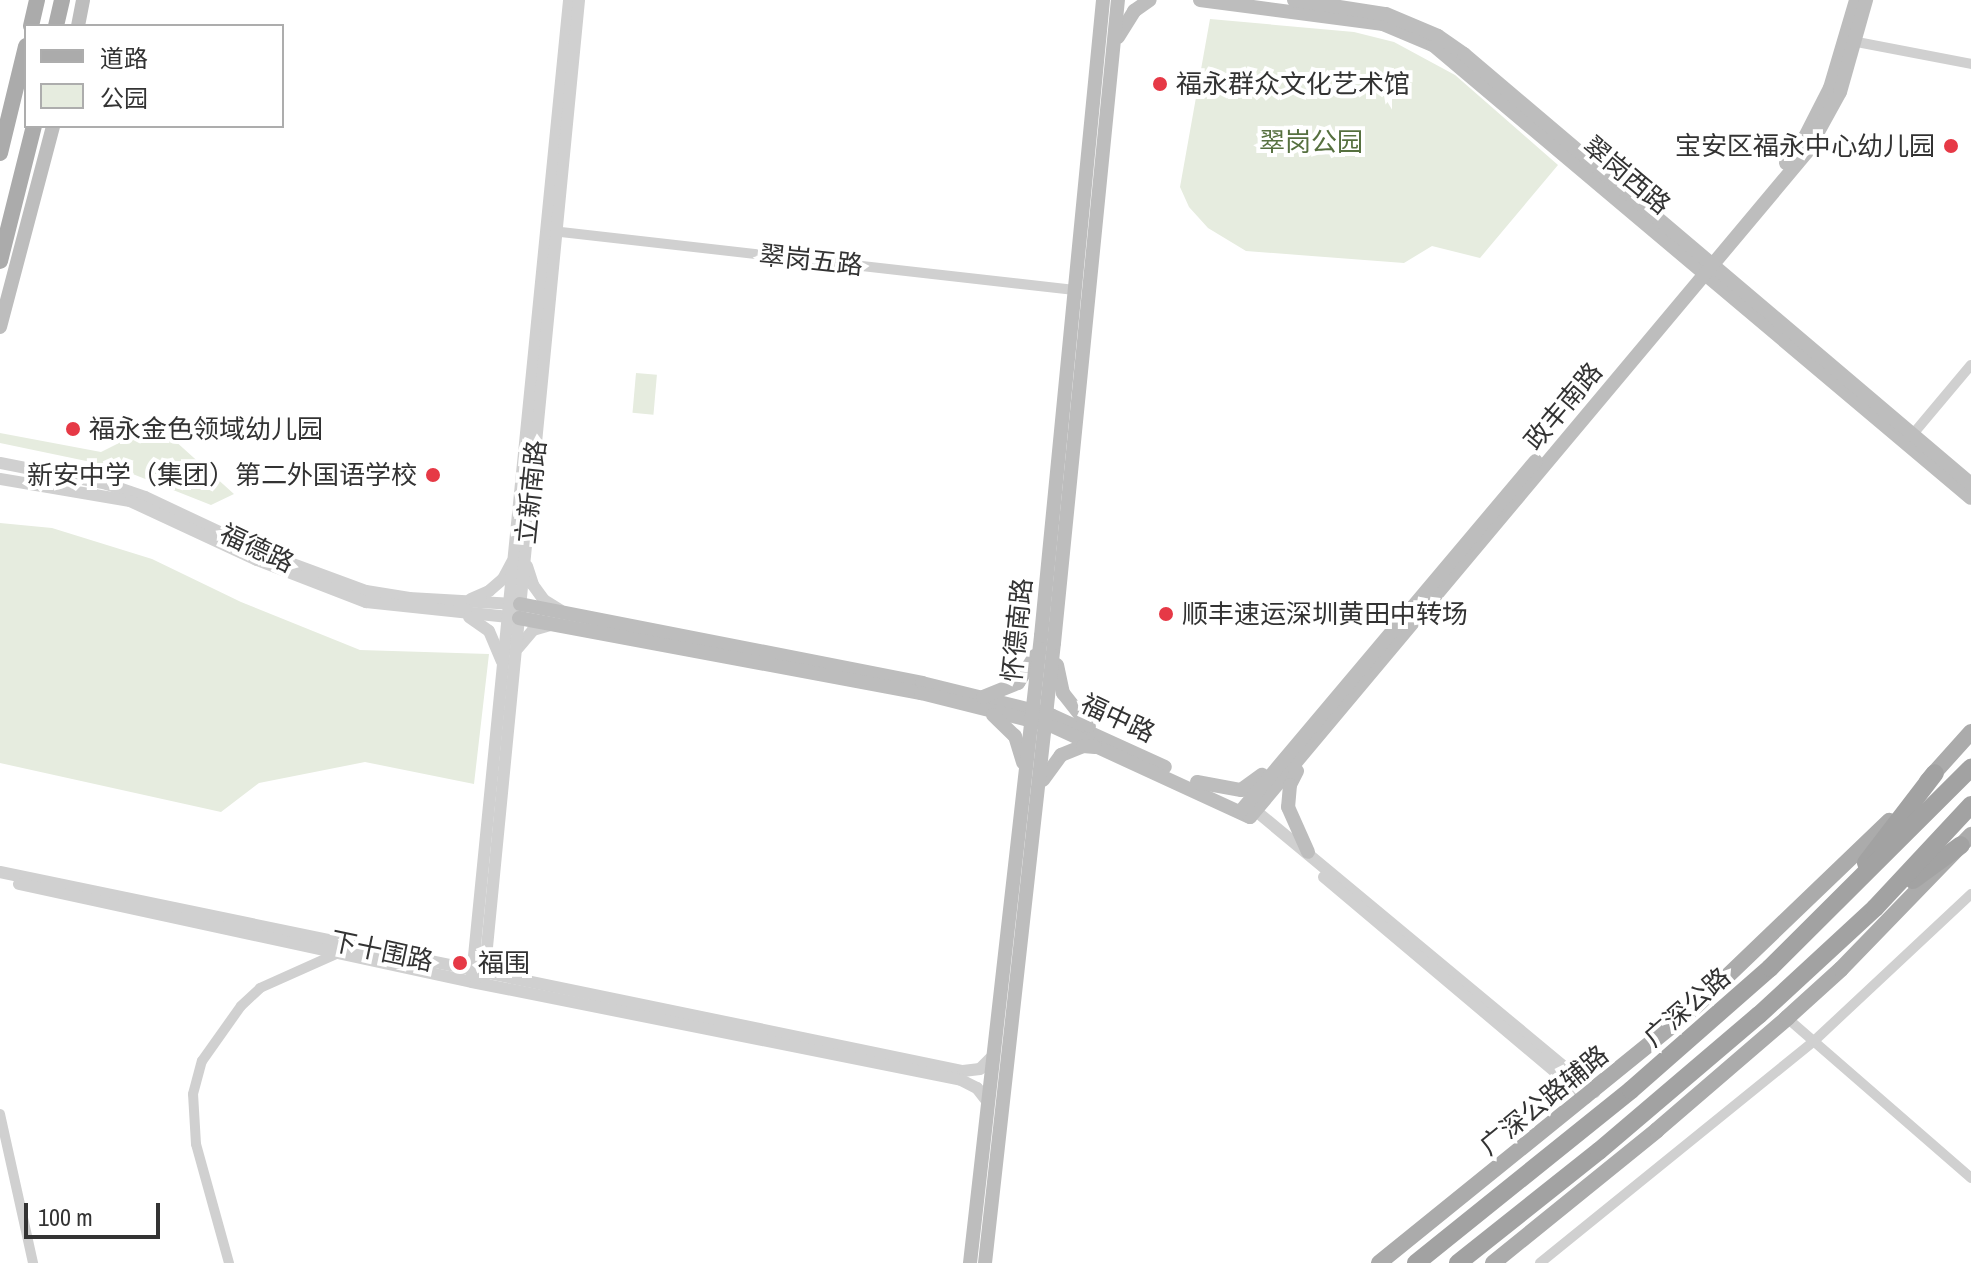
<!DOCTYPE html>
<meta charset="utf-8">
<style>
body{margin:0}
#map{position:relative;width:1971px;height:1263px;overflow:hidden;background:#fff;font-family:"Archivo Narrow","Noto Sans SC",sans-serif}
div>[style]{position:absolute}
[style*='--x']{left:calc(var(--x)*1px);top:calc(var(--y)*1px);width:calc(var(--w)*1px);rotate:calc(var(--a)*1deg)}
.green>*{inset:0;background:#e6ecdf;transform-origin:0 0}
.minor>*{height:10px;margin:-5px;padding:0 5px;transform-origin:5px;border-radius:5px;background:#d0d0d0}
.tertiary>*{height:12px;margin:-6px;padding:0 6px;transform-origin:6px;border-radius:6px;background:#d0d0d0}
.secondary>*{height:14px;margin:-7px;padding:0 7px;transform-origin:7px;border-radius:7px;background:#bdbdbd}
.primary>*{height:16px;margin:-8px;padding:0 8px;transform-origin:8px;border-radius:8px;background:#ababab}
.trunk>*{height:18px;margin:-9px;padding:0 9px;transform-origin:9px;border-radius:9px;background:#a2a2a2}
.dots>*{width:22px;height:22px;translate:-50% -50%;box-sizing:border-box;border:4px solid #fff;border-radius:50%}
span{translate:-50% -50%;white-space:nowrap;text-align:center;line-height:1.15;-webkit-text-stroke:8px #fff;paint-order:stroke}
.poi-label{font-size:26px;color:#333}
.left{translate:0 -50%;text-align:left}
.right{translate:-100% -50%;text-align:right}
.park-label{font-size:26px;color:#56703f}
.street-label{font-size:26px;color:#333}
.legend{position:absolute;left:24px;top:24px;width:260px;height:104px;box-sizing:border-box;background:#fff;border:2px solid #adadad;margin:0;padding:10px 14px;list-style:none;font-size:24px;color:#333}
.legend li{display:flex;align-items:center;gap:16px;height:40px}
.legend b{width:40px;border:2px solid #adadad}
.scale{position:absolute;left:24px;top:1203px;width:136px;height:36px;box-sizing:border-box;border:4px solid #333;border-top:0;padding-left:10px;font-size:24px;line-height:28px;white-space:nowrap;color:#333;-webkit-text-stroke:6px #fff;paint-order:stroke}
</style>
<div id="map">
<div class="green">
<i style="clip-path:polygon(1210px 19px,1354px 32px,1394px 42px,1455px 75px,1558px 165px,1480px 258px,1432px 246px,1404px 263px,1246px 251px,1208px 228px,1189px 207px,1180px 187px)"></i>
<i style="left:636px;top:373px;width:21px;height:40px;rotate:5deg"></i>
<i style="clip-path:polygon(153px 421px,234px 494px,211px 505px,115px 467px,0 443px,0 433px,101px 452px,153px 426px)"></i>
<i style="clip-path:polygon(0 523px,52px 528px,152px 559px,241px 602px,360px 650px,489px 654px,474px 784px,365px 762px,259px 783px,221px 812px,0 763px)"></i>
</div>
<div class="minor">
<i style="--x:1857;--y:42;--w:116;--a:10.9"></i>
<i style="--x:552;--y:231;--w:526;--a:6.44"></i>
<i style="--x:1913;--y:434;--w:90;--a:-50"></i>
<i style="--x:1787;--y:1018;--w:244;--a:41"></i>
<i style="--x:0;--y:1114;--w:153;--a:77.5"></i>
<i style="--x:229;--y:1263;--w:123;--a:-105.5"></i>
<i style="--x:196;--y:1144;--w:50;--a:-93.4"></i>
<i style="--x:193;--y:1094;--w:34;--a:-75"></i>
<i style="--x:202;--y:1061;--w:67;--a:-54.7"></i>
<i style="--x:241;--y:1006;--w:26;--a:-43"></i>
<i style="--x:260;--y:988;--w:83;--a:-24.1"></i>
<i style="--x:1540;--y:1263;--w:353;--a:-39"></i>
<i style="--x:1814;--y:1041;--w:215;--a:-43.1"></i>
</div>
<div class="tertiary">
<i style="--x:0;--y:463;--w:109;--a:11.1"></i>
<i style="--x:107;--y:484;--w:40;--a:18.9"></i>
<i style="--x:145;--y:497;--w:136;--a:25.2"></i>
<i style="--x:268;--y:555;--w:104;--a:20.2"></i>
<i style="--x:366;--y:591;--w:44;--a:9.2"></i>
<i style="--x:409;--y:598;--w:108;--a:3.2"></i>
<i style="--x:0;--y:479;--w:132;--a:9.6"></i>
<i style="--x:130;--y:501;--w:140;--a:24.9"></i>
<i style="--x:257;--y:560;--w:117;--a:21.1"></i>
<i style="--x:366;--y:602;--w:152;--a:6"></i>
<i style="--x:527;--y:566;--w:20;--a:72"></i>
<i style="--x:533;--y:585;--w:19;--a:54"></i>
<i style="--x:544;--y:600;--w:19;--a:32"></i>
<i style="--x:471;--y:599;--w:20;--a:-24"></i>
<i style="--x:489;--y:591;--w:18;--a:-41"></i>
<i style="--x:503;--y:579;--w:19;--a:-62"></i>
<i style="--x:469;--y:617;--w:24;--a:35"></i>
<i style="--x:489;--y:631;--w:33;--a:67"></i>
<i style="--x:518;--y:648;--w:23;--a:-50"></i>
<i style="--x:533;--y:630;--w:18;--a:-16"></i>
<i style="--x:1256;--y:811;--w:440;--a:39.7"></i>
<i style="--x:0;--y:872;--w:983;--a:11.68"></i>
<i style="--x:963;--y:1071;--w:17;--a:-7"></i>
<i style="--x:980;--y:1069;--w:20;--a:-45"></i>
<i style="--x:1324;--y:877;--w:343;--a:40.1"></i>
<i style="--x:19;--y:884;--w:463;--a:12.2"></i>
<i style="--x:472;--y:982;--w:499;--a:11.3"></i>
<i style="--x:961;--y:1080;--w:18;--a:27"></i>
<i style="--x:977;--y:1088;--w:18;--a:52"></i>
<i style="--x:472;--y:976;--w:981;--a:-84.32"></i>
<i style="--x:484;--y:978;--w:983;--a:-84.45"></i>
</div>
<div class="secondary">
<i style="--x:1200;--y:0;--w:185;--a:7.5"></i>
<i style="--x:1383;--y:24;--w:54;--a:22.8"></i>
<i style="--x:1433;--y:45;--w:703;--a:40.1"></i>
<i style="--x:1294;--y:0;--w:93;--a:8.7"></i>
<i style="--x:1386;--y:14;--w:56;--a:22.9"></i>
<i style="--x:1438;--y:36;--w:32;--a:35"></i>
<i style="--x:1464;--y:54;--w:665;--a:40.3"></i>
<i style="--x:78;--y:26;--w:26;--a:-79"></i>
<i style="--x:1118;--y:37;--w:31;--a:-58"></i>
<i style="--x:1134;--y:11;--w:19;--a:-35"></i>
<i style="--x:1786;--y:163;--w:32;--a:-54"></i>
<i style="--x:1805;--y:137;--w:55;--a:-63"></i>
<i style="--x:1830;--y:88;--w:92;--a:-73.5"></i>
<i style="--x:0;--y:327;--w:208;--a:-75.2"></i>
<i style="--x:520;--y:604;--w:410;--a:11.1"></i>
<i style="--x:922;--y:683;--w:133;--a:13.9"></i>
<i style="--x:1051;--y:715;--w:125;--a:24.5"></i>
<i style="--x:519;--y:618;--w:409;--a:10.6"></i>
<i style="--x:921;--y:693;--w:135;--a:14.1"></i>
<i style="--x:1052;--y:726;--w:218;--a:24.7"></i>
<i style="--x:1250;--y:817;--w:867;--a:-50.05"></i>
<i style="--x:1807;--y:152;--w:68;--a:-61.2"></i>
<i style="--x:1840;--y:92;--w:96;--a:-74.2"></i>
<i style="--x:1057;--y:665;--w:29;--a:78"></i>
<i style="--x:1063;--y:693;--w:42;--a:51.8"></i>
<i style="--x:983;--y:697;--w:38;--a:-22"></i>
<i style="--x:1018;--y:683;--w:32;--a:-58"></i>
<i style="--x:993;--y:715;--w:30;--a:44"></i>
<i style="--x:1015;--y:736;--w:28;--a:73"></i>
<i style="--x:1297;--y:771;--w:16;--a:117"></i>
<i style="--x:1290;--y:785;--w:22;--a:95"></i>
<i style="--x:1288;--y:807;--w:49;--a:66"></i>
<i style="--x:1043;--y:780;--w:31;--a:-54"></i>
<i style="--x:1061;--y:755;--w:24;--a:-22"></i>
<i style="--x:1083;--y:746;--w:12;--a:5"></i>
<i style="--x:1197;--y:782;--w:45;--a:10.3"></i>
<i style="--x:1241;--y:790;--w:26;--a:-36"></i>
<i style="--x:1240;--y:812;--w:459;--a:-49.9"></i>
<i style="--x:970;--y:1263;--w:631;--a:-83.54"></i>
<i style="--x:1041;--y:636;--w:639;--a:-84.43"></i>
<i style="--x:985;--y:1263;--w:624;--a:-83.65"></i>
<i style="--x:1054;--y:643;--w:646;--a:-84.32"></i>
</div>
<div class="primary">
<i style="--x:31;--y:26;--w:27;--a:-77"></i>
<i style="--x:56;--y:26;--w:27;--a:-77"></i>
<i style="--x:0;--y:153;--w:110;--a:-76.3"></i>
<i style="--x:0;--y:261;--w:139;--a:-75.9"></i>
<i style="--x:1927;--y:781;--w:66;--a:-48.1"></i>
<i style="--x:1379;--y:1263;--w:404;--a:-39"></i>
<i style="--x:1693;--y:1009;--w:272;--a:-43.8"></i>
<i style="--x:1493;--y:1263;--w:211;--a:-39"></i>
<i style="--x:1657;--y:1130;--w:172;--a:-40.7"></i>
<i style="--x:1787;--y:1018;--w:73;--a:-42.2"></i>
<i style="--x:1841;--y:969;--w:187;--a:-45.9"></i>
</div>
<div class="trunk">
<i style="--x:1866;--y:863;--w:113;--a:-52.5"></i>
<i style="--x:1913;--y:880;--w:59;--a:-36.1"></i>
<i style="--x:1416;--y:1263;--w:276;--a:-38.8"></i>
<i style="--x:1631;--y:1090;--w:185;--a:-41.3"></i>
<i style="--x:1770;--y:968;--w:284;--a:-44.9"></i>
<i style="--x:1458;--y:1263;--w:180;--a:-38.5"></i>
<i style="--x:1599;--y:1151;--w:210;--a:-40.4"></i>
<i style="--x:1759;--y:1015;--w:158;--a:-42.7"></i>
<i style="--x:1875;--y:908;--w:141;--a:-47"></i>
</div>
<div class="dots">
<i style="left:1160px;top:84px;background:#e63946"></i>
<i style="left:1951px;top:146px;background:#e63946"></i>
<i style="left:73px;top:429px;background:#e63946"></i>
<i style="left:433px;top:475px;background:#e63946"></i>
<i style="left:1166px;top:614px;background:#e63946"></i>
<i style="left:460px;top:963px;background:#e63946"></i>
</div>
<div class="poi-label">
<span class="left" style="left:1176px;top:84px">福永群众文化艺术馆</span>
<span class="right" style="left:1935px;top:146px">宝安区福永中心幼儿园</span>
<span class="left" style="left:89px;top:429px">福永金色领域幼儿园</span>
<span class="right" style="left:417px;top:475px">新安中学（集团）第二外国语学校</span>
<span class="left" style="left:1182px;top:614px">顺丰速运深圳黄田中转场</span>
<span class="left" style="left:478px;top:963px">福围</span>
</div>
<div class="park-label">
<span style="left:1311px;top:142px">翠岗公园</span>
</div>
<div class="street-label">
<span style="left:1627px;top:175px;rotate:40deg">翠岗西路</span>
<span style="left:811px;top:260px;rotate:6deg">翠岗五路</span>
<span style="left:1563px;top:406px;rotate:-50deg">政丰南路</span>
<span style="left:531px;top:492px;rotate:-84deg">立新南路</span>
<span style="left:257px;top:548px;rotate:25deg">福德路</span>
<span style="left:1017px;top:630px;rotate:-84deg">怀德南路</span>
<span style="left:1118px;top:718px;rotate:25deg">福中路</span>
<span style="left:382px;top:951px;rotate:12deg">下十围路</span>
<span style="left:1687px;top:1007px;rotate:-41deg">广深公路</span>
<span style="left:1544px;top:1100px;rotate:-39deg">广深公路辅路</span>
</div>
<ul class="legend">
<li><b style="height:10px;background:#ababab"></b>道路</li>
<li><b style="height:22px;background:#e6ecdf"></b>公园</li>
</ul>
<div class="scale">100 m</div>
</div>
